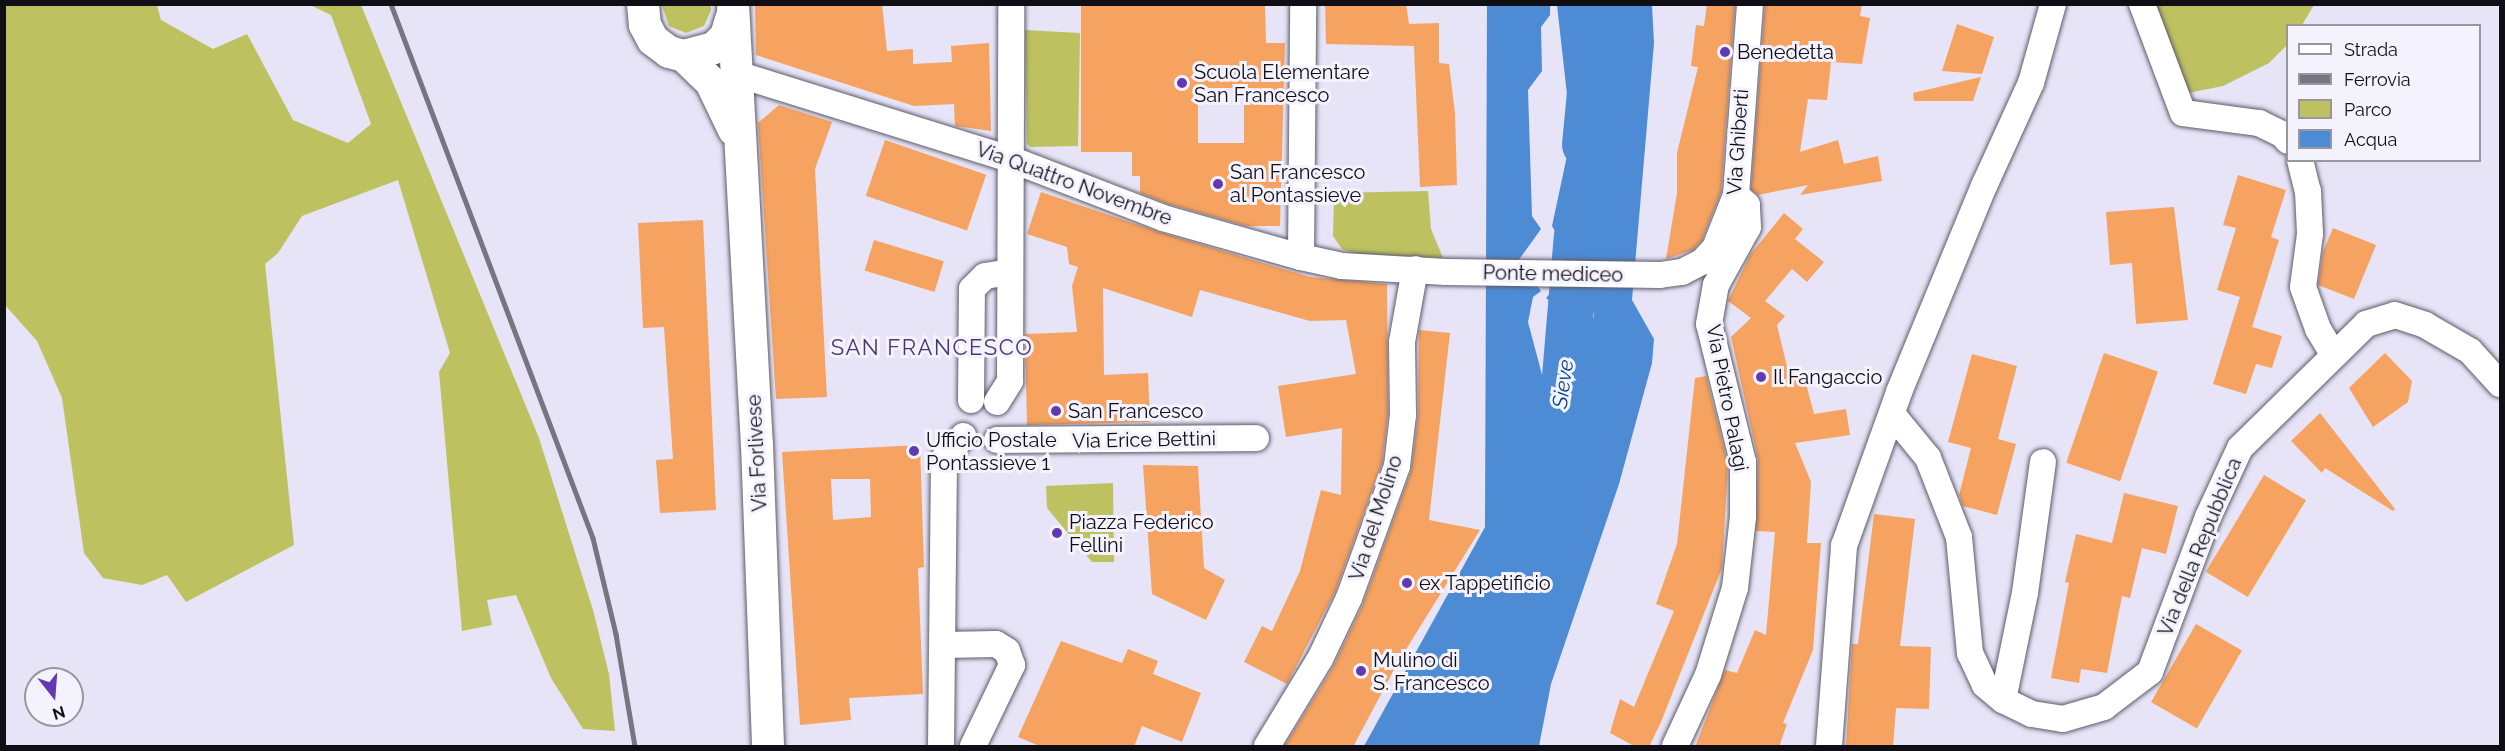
<!DOCTYPE html>
<style>
body{margin:0}
#map{position:relative;width:2505px;height:751px;overflow:hidden;background:#e6e4f6;font-family:Raleway,sans-serif}
div>[style]{position:absolute}
[style*='--x']{left:calc(var(--x)*1px);top:calc(var(--y)*1px);width:calc(var(--w)*1px);rotate:calc(var(--a)*1deg)}
.green>*{inset:0;background:#bdc160}
.water>*{inset:0;background:#4d8bd5}
.river>*{height:46px;margin:-23px;padding:0 23px;transform-origin:23px;border-radius:23px;background:#4d8bd5}
.building>*{inset:0;background:#f6a260;transform-origin:0 0}
.roads{filter:drop-shadow(0 0 2px #5d5b6b) drop-shadow(0 0 2px #5d5b6b)}
.minor>*{height:26px;margin:-13px;padding:0 13px;transform-origin:13px;border-radius:13px;background:#fff}
.tertiary>*{height:32px;margin:-16px;padding:0 16px;transform-origin:16px;border-radius:16px;background:#fff}
.rail>*{height:4.5px;margin:-2.25px;padding:0 2.25px;transform-origin:2.25px;border-radius:2.25px;background:#777581}
.dots>*{width:16px;height:16px;translate:-50% -50%;box-sizing:border-box;border:3px solid #f4f2fd;border-radius:50%}
span{translate:-50% -50%;white-space:nowrap;text-align:center;line-height:1.15;-webkit-text-stroke:6px #f4f2fd;paint-order:stroke}
.poi-label{font-size:20px;color:#0f0e14}
.left{translate:0 -50%;text-align:left}
.street-label{font-size:20px;color:#0f0e14}
.water-label{font-size:21px;color:#004588;font-style:italic}
.quarter-label{font-size:22px;color:#483875;letter-spacing:1.5px}
.frame{position:absolute;inset:0;border:6px solid #0f0e14;pointer-events:none}
.legend{position:absolute;left:2286px;top:24px;width:195px;height:138px;box-sizing:border-box;background:#f4f2fd;border:2px solid #9897a0;margin:0;padding:8px 10px;list-style:none;font-size:18px;color:#0f0e14}
.legend li{display:flex;align-items:center;gap:12px;height:30px}
.legend b{width:30px;border:2px solid #9897a0}
.north{position:absolute;left:24px;top:667px;width:60px;height:60px;box-sizing:border-box;background:#f4f2fd;border:2px solid #9897a0;border-radius:50%;rotate:163deg;font-size:16px;font-weight:700;line-height:24px;text-align:center;color:#0f0e14}
.north::after{content:'';display:block;margin:auto;width:21px;height:27px;background:#613ab2;clip-path:polygon(50% 0,100% 100%,50% 72%,0 100%)}
</style>
<div id="map">
<div class="green">
<i style="clip-path:polygon(5px 4px,157px 5px,161px 20px,213px 49px,247px 34px,293px 120px,348px 143px,371px 124px,331px 15px,310px 5px,361px 5px,539px 438px,593px 610px,609px 674px,615px 731px,583px 729px,551px 678px,516px 595px,487px 600px,492px 625px,462px 631px,439px 372px,450px 353px,398px 180px,302px 216px,278px 253px,265px 264px,294px 545px,186px 602px,167px 575px,142px 585px,103px 578px,84px 553px,62px 398px,37px 341px,5px 305px)"></i>
<i style="clip-path:polygon(662px 5px,711px 5px,711px 10px,704px 26px,686px 33px,669px 26px)"></i>
<i style="clip-path:polygon(2148px 5px,2314px 5px,2302px 25px,2288px 26px,2287px 45px,2269px 63px,2223px 86px,2183px 94px)"></i>
<i style="clip-path:polygon(1025px 30px,1080px 33px,1078px 146px,1030px 147px,1027px 144px)"></i>
<i style="clip-path:polygon(1428px 191px,1431px 229px,1443px 258px,1359px 255px,1342px 249px,1333px 236px,1334px 193px)"></i>
<i style="clip-path:polygon(1113px 483px,1114px 562px,1092px 562px,1047px 508px,1046px 486px)"></i>
</div>
<div class="water">
<i style="clip-path:polygon(1487px 5px,1550px 5px,1550px 15px,1541px 27px,1542px 71px,1528px 90px,1532px 216px,1541px 229px,1518px 261px,1541px 291px,1533px 297px,1528px 322px,1545px 386px,1547px 418px,1571px 406px,1576px 399px,1584px 379px,1584px 355px,1594px 315px,1590px 297px,1579px 295px,1559px 308px,1546px 298px,1575px 266px,1552px 226px,1580px 95px,1591px 78px,1596px 5px,1652px 5px,1654px 43px,1632px 300px,1654px 339px,1652px 363px,1619px 484px,1551px 684px,1539px 746px,1364px 746px,1485px 527px)"></i>
</div>
<div class="river">
<i style="--x:1580;--y:4;--w:90;--a:83.6"></i>
<i style="--x:1590;--y:93;--w:52;--a:95.5"></i>
<i style="--x:1543;--y:471;--w:73;--a:-74.1"></i>
<i style="--x:1563;--y:401;--w:166;--a:-85.2"></i>
</div>
<div class="building">
<i style="clip-path:polygon(755px 4px,882px 4px,887px 51px,913px 49px,913px 64px,952px 62px,951px 46px,989px 43px,991px 131px,955px 126px,954px 104px,914px 106px,756px 55px)"></i>
<i style="clip-path:polygon(evenodd,1081px 4px,1265px 4px,1266px 43px,1285px 43px,1280px 226px,1246px 226px,1168px 204px,1140px 193px,1140px 176px,1132px 176px,1132px 152px,1081px 152px,1081px 4px,1198px 88px,1244px 88px,1244px 143px,1198px 143px,1198px 88px)"></i>
<i style="clip-path:polygon(1325px 4px,1406px 4px,1409px 24px,1439px 23px,1439px 63px,1449px 64px,1455px 113px,1457px 185px,1420px 187px,1414px 46px,1326px 44px)"></i>
<i style="clip-path:polygon(1707px 4px,1735px 4px,1721px 192px,1702px 240px,1693px 250px,1666px 259px,1677px 193px,1677px 153px,1698px 67px,1691px 66px,1696px 25px,1704px 26px)"></i>
<i style="clip-path:polygon(1765px 4px,1862px 4px,1860px 16px,1870px 18px,1862px 64px,1831px 62px,1827px 100px,1808px 99px,1800px 152px,1838px 140px,1844px 164px,1878px 156px,1882px 181px,1800px 195px,1808px 185px,1758px 195px,1751px 189px)"></i>
<i style="clip-path:polygon(1957px 24px,1994px 37px,1982px 74px,1942px 71px)"></i>
<i style="clip-path:polygon(1981px 77px,1973px 101px,1914px 101px,1913px 93px)"></i>
<i style="clip-path:polygon(779px 105px,832px 122px,815px 169px,827px 397px,776px 399px,758px 123px)"></i>
<i style="left:885px;top:140px;width:107px;height:59px;rotate:19deg"></i>
<i style="clip-path:polygon(2238px 175px,2286px 190px,2271px 237px,2279px 240px,2252px 327px,2282px 336px,2272px 368px,2256px 364px,2246px 394px,2213px 384px,2240px 297px,2217px 290px,2236px 228px,2223px 225px)"></i>
<i style="clip-path:polygon(1041px 192px,1159px 232px,1310px 277px,1387px 284px,1388px 414px,1382px 463px,1335px 592px,1287px 684px,1244px 662px,1262px 626px,1272px 631px,1300px 571px,1321px 490px,1341px 495px,1342px 428px,1286px 437px,1278px 386px,1356px 374px,1346px 320px,1310px 321px,1200px 290px,1192px 317px,1103px 288px,1104px 375px,1148px 373px,1150px 422px,1027px 425px,1025px 334px,1077px 332px,1072px 286px,1078px 267px,1069px 264px,1067px 247px,1027px 234px)"></i>
<i style="clip-path:polygon(2174px 207px,2188px 320px,2136px 324px,2132px 263px,2110px 265px,2106px 212px)"></i>
<i style="clip-path:polygon(1784px 213px,1803px 229px,1795px 239px,1824px 262px,1807px 282px,1792px 269px,1765px 301px,1785px 316px,1777px 325px,1790px 379px,1804px 376px,1814px 414px,1846px 409px,1850px 435px,1795px 443px,1811px 482px,1807px 543px,1821px 543px,1813px 650px,1783px 723px,1787px 724px,1779px 747px,1695px 747px,1725px 670px,1737px 673px,1755px 630px,1766px 635px,1775px 532px,1756px 531px,1758px 459px,1731px 337px,1751px 318px,1728px 301px,1750px 255px)"></i>
<i style="clip-path:polygon(703px 220px,716px 510px,660px 513px,656px 460px,673px 459px,664px 327px,643px 328px,638px 223px)"></i>
<i style="clip-path:polygon(2333px 228px,2376px 245px,2354px 299px,2318px 285px,2323px 252px)"></i>
<i style="left:874px;top:240px;width:73px;height:32px;rotate:17deg"></i>
<i style="clip-path:polygon(1419px 330px,1450px 333px,1429px 520px,1480px 530px,1397px 664px,1353px 747px,1284px 747px,1333px 667px,1363px 604px,1411px 471px,1418px 417px)"></i>
<i style="left:2104px;top:353px;width:57px;height:116px;rotate:19deg"></i>
<i style="clip-path:polygon(2385px 353px,2412px 381px,2408px 402px,2373px 427px,2349px 388px)"></i>
<i style="clip-path:polygon(1972px 354px,2017px 366px,1998px 439px,2016px 444px,1997px 515px,1963px 506px,1959px 495px,1971px 448px,1948px 442px)"></i>
<i style="clip-path:polygon(1706px 376px,1728px 464px,1722px 568px,1661px 722px,1649px 747px,1636px 747px,1610px 733px,1620px 699px,1634px 707px,1674px 611px,1656px 604px,1677px 544px,1695px 378px)"></i>
<i style="clip-path:polygon(2320px 413px,2395px 509px,2393px 511px,2325px 468px,2322px 473px,2291px 441px)"></i>
<i style="clip-path:polygon(evenodd,920px 445px,924px 567px,918px 568px,923px 694px,849px 698px,851px 720px,800px 725px,782px 452px,920px 445px,831px 479px,870px 479px,871px 517px,833px 520px,831px 479px)"></i>
<i style="clip-path:polygon(1143px 465px,1198px 466px,1204px 568px,1225px 580px,1206px 620px,1152px 594px)"></i>
<i style="left:2264px;top:475px;width:49px;height:113px;rotate:31deg"></i>
<i style="clip-path:polygon(2124px 493px,2178px 506px,2166px 554px,2142px 548px,2130px 598px,2122px 596px,2107px 673px,2081px 669px,2079px 683px,2051px 678px,2069px 583px,2065px 582px,2076px 534px,2112px 543px)"></i>
<i style="clip-path:polygon(1874px 514px,1915px 519px,1900px 646px,1931px 647px,1929px 709px,1896px 708px,1893px 747px,1846px 747px,1852px 644px,1858px 644px)"></i>
<i style="left:2196px;top:624px;width:53px;height:90px;rotate:30deg"></i>
<i style="clip-path:polygon(1061px 641px,1122px 663px,1128px 649px,1158px 661px,1153px 674px,1201px 693px,1182px 742px,1142px 726px,1134px 747px,1042px 747px,1018px 737px)"></i>
</div>
<div class="roads">
<div class="minor">
<i style="--x:2142;--y:4;--w:116;--a:69.4"></i>
<i style="--x:2183;--y:113;--w:77;--a:7.5"></i>
<i style="--x:2259;--y:123;--w:25;--a:26"></i>
<i style="--x:2282;--y:134;--w:9;--a:49"></i>
<i style="--x:737;--y:74;--w:289;--a:17.3"></i>
<i style="--x:1013;--y:160;--w:161;--a:21.1"></i>
<i style="--x:1163;--y:218;--w:143;--a:15.8"></i>
<i style="--x:1301;--y:257;--w:42;--a:12.4"></i>
<i style="--x:1342;--y:266;--w:104;--a:3.3"></i>
<i style="--x:1446;--y:272;--w:214;--a:0.8"></i>
<i style="--x:1660;--y:275;--w:22;--a:-8"></i>
<i style="--x:1682;--y:272;--w:22;--a:-27"></i>
<i style="--x:1702;--y:262;--w:19;--a:-47"></i>
<i style="--x:1715;--y:248;--w:57;--a:-68.4"></i>
<i style="--x:1736;--y:195;--w:192;--a:-85.8"></i>
<i style="--x:2300;--y:160;--w:32;--a:76"></i>
<i style="--x:2308;--y:191;--w:43;--a:87.3"></i>
<i style="--x:2310;--y:234;--w:53;--a:97.5"></i>
<i style="--x:2303;--y:287;--w:45;--a:70.3"></i>
<i style="--x:2318;--y:329;--w:29;--a:59"></i>
<i style="--x:1301;--y:257;--w:253;--a:-89.5"></i>
<i style="--x:971;--y:400;--w:111;--a:-89.5"></i>
<i style="--x:972;--y:289;--w:18;--a:-45"></i>
<i style="--x:985;--y:276;--w:24;--a:-9"></i>
<i style="--x:997;--y:402;--w:25;--a:-58"></i>
<i style="--x:1010;--y:381;--w:377;--a:-89.8"></i>
<i style="--x:1892;--y:414;--w:57;--a:50.7"></i>
<i style="--x:1928;--y:458;--w:85;--a:68.6"></i>
<i style="--x:1959;--y:537;--w:117;--a:84.6"></i>
<i style="--x:1970;--y:653;--w:35;--a:65"></i>
<i style="--x:1985;--y:685;--w:23;--a:40"></i>
<i style="--x:2003;--y:700;--w:32;--a:26"></i>
<i style="--x:2032;--y:714;--w:31;--a:9"></i>
<i style="--x:2063;--y:719;--w:43;--a:-16.3"></i>
<i style="--x:2104;--y:707;--w:58;--a:-37.3"></i>
<i style="--x:2150;--y:672;--w:165;--a:-69.5"></i>
<i style="--x:2208;--y:517;--w:76;--a:-65.1"></i>
<i style="--x:2240;--y:448;--w:177;--a:-44.5"></i>
<i style="--x:2366;--y:324;--w:30;--a:-17"></i>
<i style="--x:2395;--y:315;--w:32;--a:18"></i>
<i style="--x:2425;--y:325;--w:52;--a:30"></i>
<i style="--x:2470;--y:351;--w:45;--a:47.7"></i>
<i style="--x:997;--y:440;--w:259;--a:-0.4"></i>
<i style="--x:943;--y:645;--w:53;--a:-1.1"></i>
<i style="--x:996;--y:644;--w:13;--a:32"></i>
<i style="--x:1007;--y:651;--w:15;--a:70"></i>
<i style="--x:1012;--y:665;--w:90;--a:115.7"></i>
<i style="--x:2003;--y:700;--w:109;--a:-78.4"></i>
<i style="--x:2025;--y:593;--w:132;--a:-82.2"></i>
<i style="--x:941;--y:746;--w:287;--a:-89.4"></i>
<i style="--x:944;--y:459;--w:30;--a:-50"></i>
<i style="--x:1267;--y:746;--w:102;--a:-58.7"></i>
<i style="--x:1320;--y:659;--w:68;--a:-64.6"></i>
<i style="--x:1349;--y:598;--w:140;--a:-70"></i>
<i style="--x:1397;--y:466;--w:51;--a:-83.3"></i>
<i style="--x:1403;--y:415;--w:73;--a:-90.8"></i>
<i style="--x:1402;--y:342;--w:74;--a:-79.9"></i>
<i style="--x:1675;--y:746;--w:78;--a:-65.1"></i>
<i style="--x:1708;--y:675;--w:91;--a:-72.8"></i>
<i style="--x:1735;--y:588;--w:71;--a:-83.6"></i>
<i style="--x:1743;--y:517;--w:55;--a:-90"></i>
<i style="--x:1743;--y:462;--w:142;--a:-103.8"></i>
<i style="--x:1709;--y:324;--w:40;--a:-80"></i>
<i style="--x:1716;--y:285;--w:66;--a:-61.1"></i>
<i style="--x:1748;--y:227;--w:22;--a:-93"></i>
<i style="--x:1747;--y:205;--w:15;--a:-138"></i>
<i style="--x:1829;--y:746;--w:201;--a:-85.7"></i>
<i style="--x:1844;--y:546;--w:164;--a:-70.3"></i>
<i style="--x:1899;--y:392;--w:223;--a:-67.6"></i>
<i style="--x:1984;--y:186;--w:113;--a:-65.5"></i>
<i style="--x:2031;--y:83;--w:82;--a:-74.4"></i>
</div>
<div class="tertiary">
<i style="--x:643;--y:4;--w:21;--a:85"></i>
<i style="--x:645;--y:25;--w:17;--a:62"></i>
<i style="--x:653;--y:40;--w:20;--a:37"></i>
<i style="--x:669;--y:52;--w:16;--a:15"></i>
<i style="--x:684;--y:56;--w:31;--a:-15"></i>
<i style="--x:714;--y:48;--w:17;--a:-45"></i>
<i style="--x:726;--y:36;--w:24;--a:-73"></i>
<i style="--x:733;--y:4;--w:442;--a:86.9"></i>
<i style="--x:757;--y:445;--w:301;--a:87.9"></i>
<i style="--x:684;--y:56;--w:37;--a:44"></i>
<i style="--x:711;--y:82;--w:53;--a:64.4"></i>
</div>
</div>
<div class="rail">
<i style="--x:391;--y:4;--w:571;--a:69.28"></i>
<i style="--x:593;--y:538;--w:99;--a:76.5"></i>
<i style="--x:616;--y:634;--w:114;--a:80.4"></i>
</div>
<div class="dots">
<i style="left:1725px;top:52px;background:#613ab2"></i>
<i style="left:1182px;top:83px;background:#613ab2"></i>
<i style="left:1218px;top:184px;background:#613ab2"></i>
<i style="left:1761px;top:377px;background:#613ab2"></i>
<i style="left:1056px;top:411px;background:#613ab2"></i>
<i style="left:914px;top:451px;background:#613ab2"></i>
<i style="left:1057px;top:533px;background:#613ab2"></i>
<i style="left:1407px;top:583px;background:#613ab2"></i>
<i style="left:1361px;top:671px;background:#613ab2"></i>
</div>
<div class="poi-label">
<span class="left" style="left:1737px;top:52px">Benedetta</span>
<span class="left" style="left:1194px;top:84px">Scuola Elementare<br>San Francesco</span>
<span class="left" style="left:1230px;top:184px">San Francesco<br>al Pontassieve</span>
<span class="left" style="left:1773px;top:377px">Il Fangaccio</span>
<span class="left" style="left:1068px;top:411px">San Francesco</span>
<span class="left" style="left:926px;top:452px">Ufficio Postale<br>Pontassieve 1</span>
<span class="left" style="left:1069px;top:534px">Piazza Federico<br>Fellini</span>
<span class="left" style="left:1419px;top:583px">ex Tappetificio</span>
<span class="left" style="left:1373px;top:672px">Mulino di<br>S. Francesco</span>
</div>
<div class="street-label">
<span style="left:1738px;top:142px;rotate:-86deg">Via Ghiberti</span>
<span style="left:1074px;top:184px;rotate:20deg">Via Quattro Novembre</span>
<span style="left:1553px;top:274px;rotate:1deg">Ponte mediceo</span>
<span style="left:1727px;top:398px;rotate:79deg">Via Pietro Palagi</span>
<span style="left:1144px;top:440px;rotate:-1deg">Via Erice Bettini</span>
<span style="left:757px;top:453px;rotate:-93deg">Via Forlivese</span>
<span style="left:1376px;top:518px;rotate:-72deg">Via del Molino</span>
<span style="left:2200px;top:547px;rotate:-68deg">Via della Repubblica</span>
</div>
<div class="water-label">
<span style="left:1563px;top:384px;rotate:-82deg">Sieve</span>
</div>
<div class="quarter-label">
<span style="left:932px;top:348px">SAN FRANCESCO</span>
</div>
<div class="frame"></div>
<ul class="legend">
<li><b style="height:8px;background:#fff"></b>Strada</li>
<li><b style="height:8px;background:#777581"></b>Ferrovia</li>
<li><b style="height:16px;background:#bdc160"></b>Parco</li>
<li><b style="height:16px;background:#4d8bd5"></b>Acqua</li>
</ul>
<div class="north">N</div>
</div>
